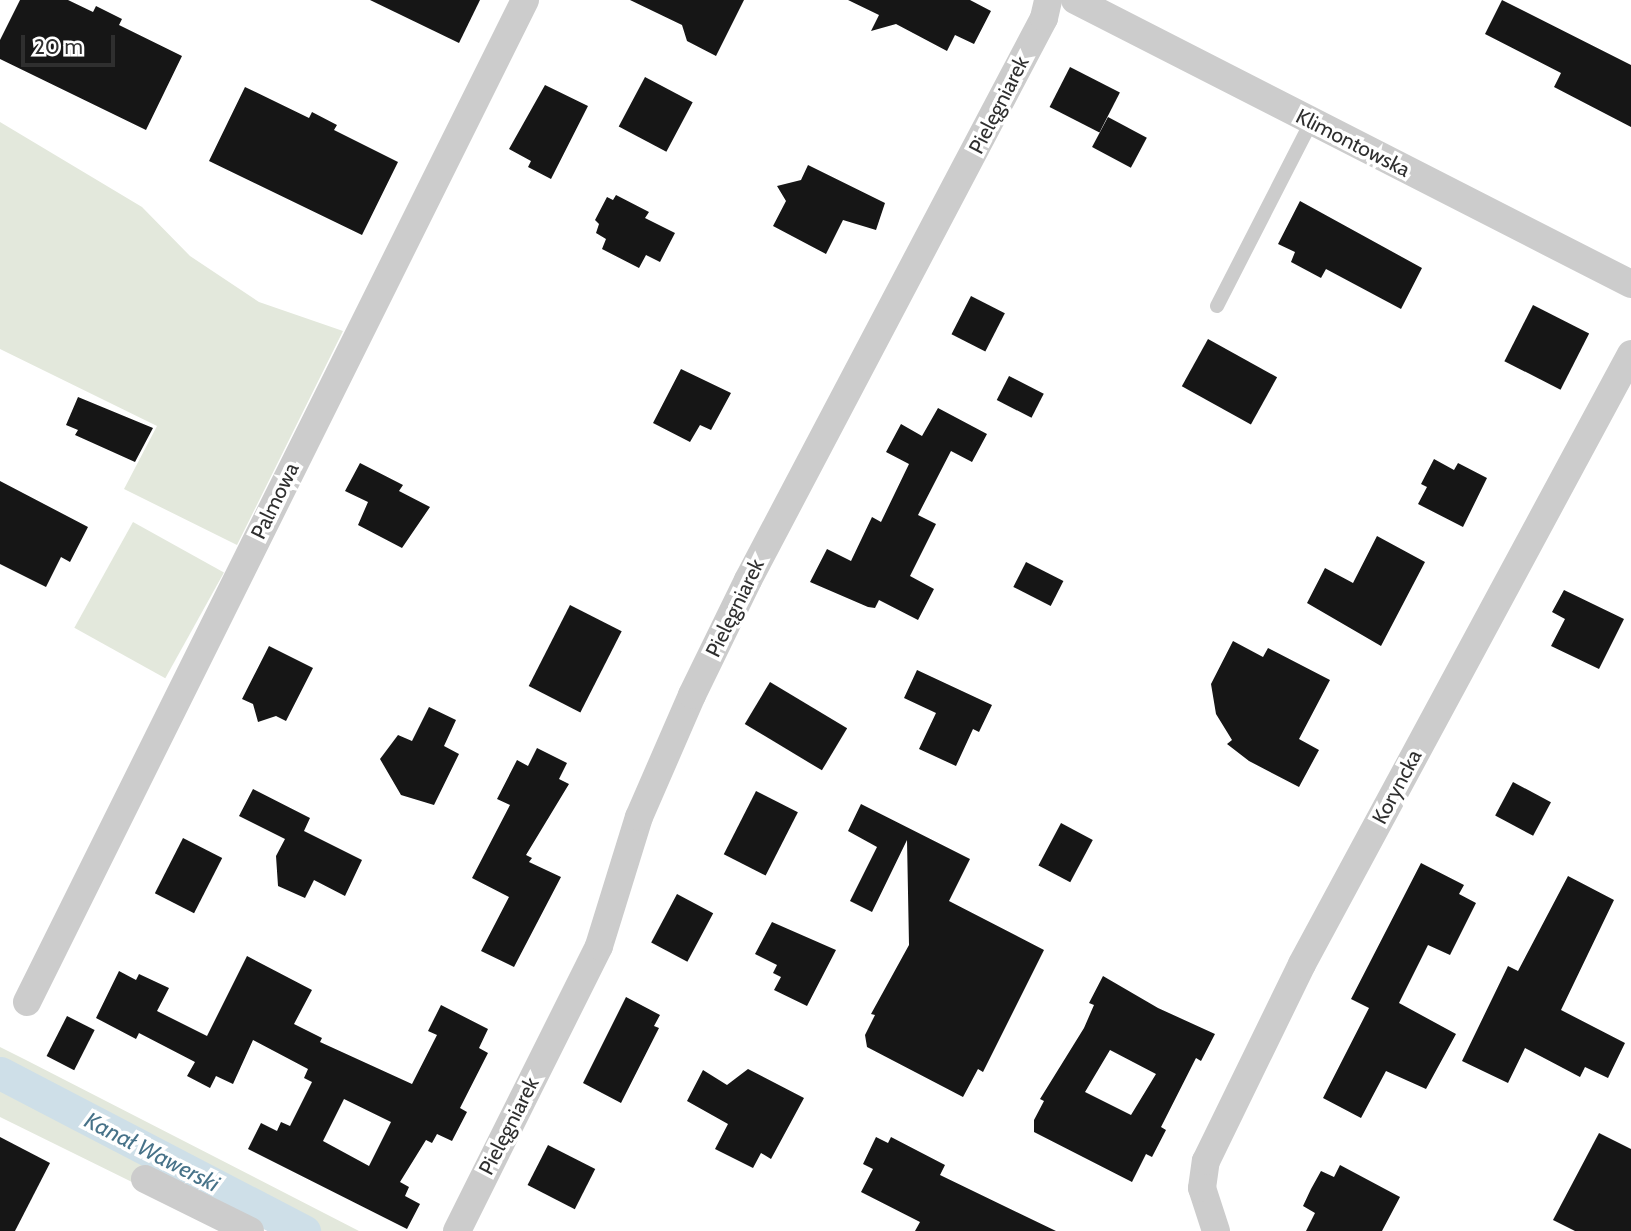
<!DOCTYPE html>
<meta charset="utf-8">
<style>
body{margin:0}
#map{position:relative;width:1631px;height:1231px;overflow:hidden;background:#fff;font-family:Cabin,sans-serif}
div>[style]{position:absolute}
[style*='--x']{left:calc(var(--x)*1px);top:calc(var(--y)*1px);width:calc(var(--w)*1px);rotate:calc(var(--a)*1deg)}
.green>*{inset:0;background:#e3e8dc;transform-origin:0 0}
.canal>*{height:33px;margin:-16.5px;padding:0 16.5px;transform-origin:16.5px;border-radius:16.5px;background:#cedfe8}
.building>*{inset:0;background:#161616;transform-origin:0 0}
.service>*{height:14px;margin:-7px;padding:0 7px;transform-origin:7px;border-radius:7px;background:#ccc}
.minor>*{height:28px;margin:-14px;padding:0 14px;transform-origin:14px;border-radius:14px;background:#ccc}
span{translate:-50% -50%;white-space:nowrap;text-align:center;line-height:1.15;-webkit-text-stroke:7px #fff;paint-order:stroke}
.street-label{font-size:21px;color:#2f2f2f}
.water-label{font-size:23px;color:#477288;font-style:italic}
.scale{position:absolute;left:21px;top:35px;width:94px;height:32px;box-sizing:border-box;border:4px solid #2f2f2f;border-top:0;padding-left:9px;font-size:21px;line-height:24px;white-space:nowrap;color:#2f2f2f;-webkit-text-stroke:5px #fff;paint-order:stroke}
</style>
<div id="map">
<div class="green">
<i style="clip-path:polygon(0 122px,142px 207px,190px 256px,259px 302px,343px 331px,237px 545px,124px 489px,157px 426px,0 349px)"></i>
<i style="left:133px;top:522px;width:104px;height:121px;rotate:29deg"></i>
<i style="clip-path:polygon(0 1047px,24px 1059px,359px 1231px,269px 1231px,144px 1170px,136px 1184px,0 1117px)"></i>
</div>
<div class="canal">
<i style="--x:0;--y:1073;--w:343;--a:27.5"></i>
</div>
<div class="building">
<i style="clip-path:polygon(20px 0,68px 0,93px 12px,96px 6px,122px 19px,119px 25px,182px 56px,146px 130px,0 59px,0 40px)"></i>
<i style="clip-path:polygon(370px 0,480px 0,459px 43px)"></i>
<i style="clip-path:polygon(630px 0,744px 0,716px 56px,687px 41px,682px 25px)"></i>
<i style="clip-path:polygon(848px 0,970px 0,991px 11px,974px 44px,955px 35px,947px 51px,896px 24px,871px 31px,879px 15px)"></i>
<i style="clip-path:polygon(1502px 0,1631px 65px,1631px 127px,1554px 87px,1561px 73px,1485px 34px)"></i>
<i style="left:1070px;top:67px;width:56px;height:45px;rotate:27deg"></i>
<i style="left:645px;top:77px;width:54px;height:56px;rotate:28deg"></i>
<i style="clip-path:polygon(545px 85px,588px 106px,551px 179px,528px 167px,531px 161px,509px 149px)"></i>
<i style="clip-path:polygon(245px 87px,309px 118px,312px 112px,337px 125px,334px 130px,398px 162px,362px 235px,209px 161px)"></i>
<i style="left:1108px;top:117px;width:44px;height:34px;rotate:28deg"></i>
<i style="clip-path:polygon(808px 165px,885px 203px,876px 230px,843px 220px,826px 254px,773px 226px,786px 201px,777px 186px,801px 180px)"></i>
<i style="clip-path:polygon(616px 195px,649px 212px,645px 218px,675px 233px,660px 262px,646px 255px,639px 268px,602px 249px,606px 239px,596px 233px,599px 224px,595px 220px,607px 197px,613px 200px)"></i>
<i style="clip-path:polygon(1300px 201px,1422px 268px,1401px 309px,1326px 269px,1321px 278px,1291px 262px,1295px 252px,1278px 244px)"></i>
<i style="left:971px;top:296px;width:38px;height:43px;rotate:27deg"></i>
<i style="left:1533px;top:305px;width:63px;height:63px;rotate:27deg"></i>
<i style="left:1208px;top:339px;width:79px;height:54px;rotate:29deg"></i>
<i style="clip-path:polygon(681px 369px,731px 393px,711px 430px,700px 425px,690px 442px,653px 423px)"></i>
<i style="left:1009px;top:376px;width:39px;height:27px;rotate:27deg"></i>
<i style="clip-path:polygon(78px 397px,153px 428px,135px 462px,75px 435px,78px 430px,66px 425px)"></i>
<i style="clip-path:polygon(938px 408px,987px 434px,972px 462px,951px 451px,918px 515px,936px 524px,910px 576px,934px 589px,918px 620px,879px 600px,875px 608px,868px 607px,810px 582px,827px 549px,851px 561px,872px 517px,881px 522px,909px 464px,886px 452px,901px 424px,922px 436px)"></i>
<i style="clip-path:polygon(1434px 459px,1454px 470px,1458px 463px,1487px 478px,1463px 527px,1418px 504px,1427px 487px,1421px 484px)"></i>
<i style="clip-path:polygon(360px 463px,403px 485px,399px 491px,430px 507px,402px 548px,358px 525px,368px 502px,345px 491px)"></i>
<i style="clip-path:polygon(0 481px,88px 527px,70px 562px,61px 557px,46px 587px,0 564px)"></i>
<i style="clip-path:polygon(1377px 536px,1425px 562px,1381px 646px,1307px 603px,1325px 568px,1353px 583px)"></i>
<i style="left:1026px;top:562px;width:42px;height:28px;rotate:27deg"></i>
<i style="clip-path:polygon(1564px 590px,1624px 619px,1599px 669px,1551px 646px,1565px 619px,1552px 612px)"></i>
<i style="left:570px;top:605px;width:58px;height:91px;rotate:27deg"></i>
<i style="clip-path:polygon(1233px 641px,1263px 657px,1268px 648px,1330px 680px,1299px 739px,1319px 750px,1299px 787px,1249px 761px,1227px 744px,1232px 740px,1216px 714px,1211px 684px)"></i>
<i style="clip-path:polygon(269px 646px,313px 668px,286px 721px,276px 716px,258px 722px,253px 704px,242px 699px)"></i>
<i style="clip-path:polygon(917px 670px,992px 705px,979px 732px,973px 729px,956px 766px,919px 749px,936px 713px,904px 698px)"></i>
<i style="left:770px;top:682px;width:90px;height:49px;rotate:31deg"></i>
<i style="clip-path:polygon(429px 707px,456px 720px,444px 746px,459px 754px,434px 805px,401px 795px,380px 759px,398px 735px,412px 741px)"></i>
<i style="clip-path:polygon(537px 748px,567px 763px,559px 779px,569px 784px,526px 855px,532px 858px,529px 862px,561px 877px,514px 967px,481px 951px,509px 897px,472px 878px,510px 805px,497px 799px,517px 760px,528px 766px)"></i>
<i style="left:1513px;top:782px;width:43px;height:38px;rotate:28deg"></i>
<i style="clip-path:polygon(253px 789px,310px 818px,304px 831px,362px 860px,345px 896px,314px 880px,305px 898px,278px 886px,276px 856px,285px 839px,239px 816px)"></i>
<i style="left:756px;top:791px;width:47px;height:71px;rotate:27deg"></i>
<i style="clip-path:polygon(861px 804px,970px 859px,949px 901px,1044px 950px,983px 1072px,978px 1069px,963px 1097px,867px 1047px,865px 1035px,875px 1015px,871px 1014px,909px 945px,907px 840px,872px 912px,850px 901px,877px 847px,848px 831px)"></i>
<i style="left:1061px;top:823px;width:36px;height:48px;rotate:28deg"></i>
<i style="left:183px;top:838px;width:44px;height:62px;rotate:27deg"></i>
<i style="clip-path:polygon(1421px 863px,1464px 885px,1459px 894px,1476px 903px,1450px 955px,1428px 945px,1399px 1003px,1456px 1034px,1426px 1089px,1386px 1071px,1361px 1118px,1323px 1098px,1369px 1008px,1351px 999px)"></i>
<i style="clip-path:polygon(1568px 876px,1614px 900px,1561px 1010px,1625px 1043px,1608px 1078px,1585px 1067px,1580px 1077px,1525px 1048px,1508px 1083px,1462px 1061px,1508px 966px,1518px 971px)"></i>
<i style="left:677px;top:894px;width:41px;height:55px;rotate:28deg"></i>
<i style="clip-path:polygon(772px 922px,836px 950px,807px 1006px,774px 990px,781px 977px,773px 973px,777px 965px,755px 954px)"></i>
<i style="clip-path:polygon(evenodd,247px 956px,312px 990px,294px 1024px,322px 1038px,320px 1042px,412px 1084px,437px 1035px,428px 1031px,441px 1005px,488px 1029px,479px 1048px,488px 1053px,460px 1108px,467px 1112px,452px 1141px,437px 1134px,432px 1143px,426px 1140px,400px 1182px,409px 1187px,405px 1196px,420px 1204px,407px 1229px,248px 1149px,261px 1123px,277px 1131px,281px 1122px,290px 1126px,312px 1082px,304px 1078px,308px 1069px,253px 1040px,233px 1084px,216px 1076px,210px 1088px,187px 1076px,195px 1062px,139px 1033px,136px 1039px,96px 1018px,119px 971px,136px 980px,139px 974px,169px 988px,157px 1011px,207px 1036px,247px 956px,344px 1099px,391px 1122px,369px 1166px,323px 1141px,344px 1099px)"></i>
<i style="clip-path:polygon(evenodd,1103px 976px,1158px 1008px,1215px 1034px,1201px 1061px,1196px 1058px,1161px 1127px,1166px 1130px,1152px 1157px,1146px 1154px,1132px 1182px,1034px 1132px,1034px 1120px,1044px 1101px,1040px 1099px,1084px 1028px,1094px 1005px,1089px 1003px,1103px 976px,1110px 1050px,1156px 1074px,1131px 1115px,1085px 1092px,1110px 1050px)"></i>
<i style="clip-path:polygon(626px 997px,660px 1015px,654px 1026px,659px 1028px,621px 1103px,583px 1083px)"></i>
<i style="left:67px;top:1016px;width:31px;height:45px;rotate:27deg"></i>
<i style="clip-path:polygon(748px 1069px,804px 1098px,771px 1159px,761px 1153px,753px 1168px,715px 1149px,728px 1124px,687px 1101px,703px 1070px,727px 1085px)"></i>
<i style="clip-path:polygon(1599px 1133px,1631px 1149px,1631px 1231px,1575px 1231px,1553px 1220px)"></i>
<i style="clip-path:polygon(0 1137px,50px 1163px,15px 1231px,0 1231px)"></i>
<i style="clip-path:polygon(876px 1137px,888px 1143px,891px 1137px,945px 1165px,940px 1175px,1056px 1231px,915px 1231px,920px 1222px,861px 1192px,873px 1169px,863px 1164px)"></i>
<i style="left:548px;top:1145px;width:53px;height:45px;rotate:27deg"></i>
<i style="clip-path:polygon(1340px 1165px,1400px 1197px,1382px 1231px,1306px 1231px,1315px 1213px,1303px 1206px,1311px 1189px,1321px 1171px,1334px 1177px)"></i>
</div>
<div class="service">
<i style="--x:1217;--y:306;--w:207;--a:-62.9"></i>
</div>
<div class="minor">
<i style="--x:1075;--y:0;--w:624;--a:27.06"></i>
<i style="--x:27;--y:1002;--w:1119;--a:-63.57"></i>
<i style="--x:145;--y:1179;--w:117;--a:26.3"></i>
<i style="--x:457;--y:1231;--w:318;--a:-63.5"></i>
<i style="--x:599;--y:946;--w:135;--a:-72.8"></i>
<i style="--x:639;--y:817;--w:133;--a:-66.5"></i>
<i style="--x:692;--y:695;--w:128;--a:-64"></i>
<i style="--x:748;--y:580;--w:635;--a:-62.22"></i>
<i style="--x:1044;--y:18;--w:18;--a:-77"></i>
<i style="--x:1216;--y:1231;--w:45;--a:-108"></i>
<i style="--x:1202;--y:1188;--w:27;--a:-82"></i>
<i style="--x:1206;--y:1161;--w:219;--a:-64"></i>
<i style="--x:1302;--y:964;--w:693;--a:-61.66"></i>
</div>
<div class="street-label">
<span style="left:999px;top:105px;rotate:-63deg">Pielęgniarek</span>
<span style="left:1353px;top:143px;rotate:27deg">Klimontowska</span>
<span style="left:275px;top:501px;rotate:-64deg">Palmowa</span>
<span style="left:735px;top:608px;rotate:-64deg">Pielęgniarek</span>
<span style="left:1397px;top:787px;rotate:-62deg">Koryncka</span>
<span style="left:509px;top:1126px;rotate:-63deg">Pielęgniarek</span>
</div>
<div class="water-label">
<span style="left:152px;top:1152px;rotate:27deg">Kanał Wawerski</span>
</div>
<div class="scale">20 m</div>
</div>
